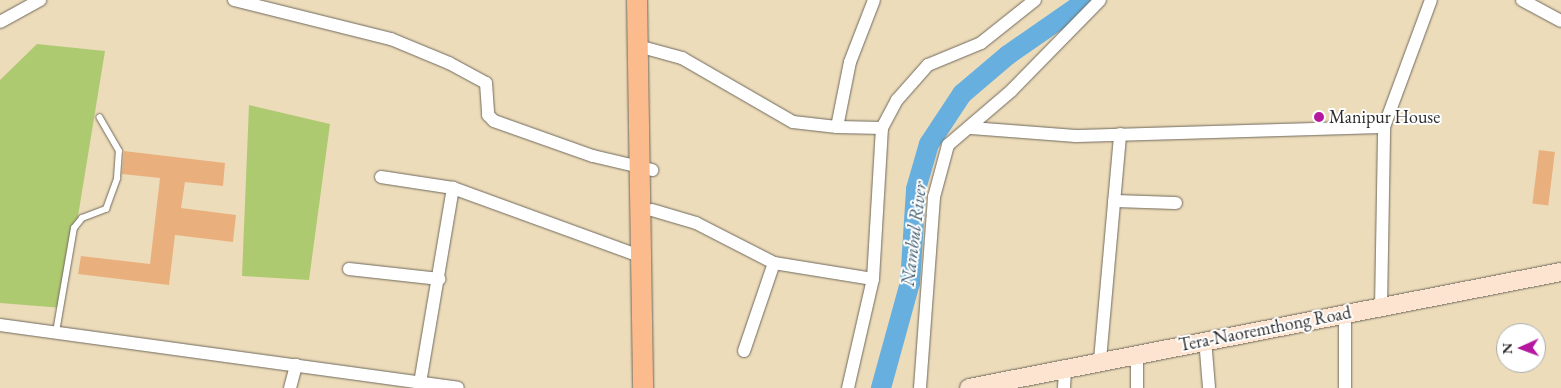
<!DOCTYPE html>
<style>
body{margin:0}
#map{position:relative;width:1561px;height:388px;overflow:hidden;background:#eddcba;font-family:"EB Garamond",serif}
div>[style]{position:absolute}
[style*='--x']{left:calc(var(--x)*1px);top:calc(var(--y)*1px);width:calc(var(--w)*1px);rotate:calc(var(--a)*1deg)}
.green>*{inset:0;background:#aeca71}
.river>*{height:20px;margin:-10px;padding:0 10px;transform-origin:10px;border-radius:10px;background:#67afde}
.building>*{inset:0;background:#e9b07e;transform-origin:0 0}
.roads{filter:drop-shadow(0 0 1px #6f695d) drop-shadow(0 0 1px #6f695d)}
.lane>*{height:6px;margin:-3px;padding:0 3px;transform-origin:3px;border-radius:3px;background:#fff}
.street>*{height:12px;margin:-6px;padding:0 6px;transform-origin:6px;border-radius:6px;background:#fff}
.secondary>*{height:18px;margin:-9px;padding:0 9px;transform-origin:9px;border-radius:9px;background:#fde4d1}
.primary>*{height:20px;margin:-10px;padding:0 10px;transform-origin:10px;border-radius:10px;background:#fbbb8d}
.dots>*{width:14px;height:14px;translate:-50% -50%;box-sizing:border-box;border:2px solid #fff;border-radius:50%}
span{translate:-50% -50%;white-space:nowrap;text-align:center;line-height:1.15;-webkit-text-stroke:4px #fff;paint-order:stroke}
.poi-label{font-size:18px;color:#2b2b2b}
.left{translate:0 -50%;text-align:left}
.street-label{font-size:18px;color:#2b2b2b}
.water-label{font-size:19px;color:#436073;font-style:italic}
.north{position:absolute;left:1496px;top:323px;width:50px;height:50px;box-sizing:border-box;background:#fff;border:1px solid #aaa;border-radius:50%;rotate:268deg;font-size:14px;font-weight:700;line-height:20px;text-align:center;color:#2b2b2b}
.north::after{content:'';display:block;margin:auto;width:18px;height:22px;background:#b5179e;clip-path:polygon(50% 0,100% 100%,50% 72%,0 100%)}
</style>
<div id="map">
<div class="green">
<i style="clip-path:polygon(37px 44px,105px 51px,63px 308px,0 303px,0 80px)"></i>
<i style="clip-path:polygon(249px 105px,330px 124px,309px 280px,242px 276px)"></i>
</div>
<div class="river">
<i style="--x:881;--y:388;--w:109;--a:-74.6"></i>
<i style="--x:910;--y:283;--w:94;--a:-86.3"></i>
<i style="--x:916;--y:189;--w:47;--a:-73.9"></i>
<i style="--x:929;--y:144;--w:60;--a:-56.6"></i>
<i style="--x:962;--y:94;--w:60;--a:-40.3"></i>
<i style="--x:1008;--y:55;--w:96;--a:-34.8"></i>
</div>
<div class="building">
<i style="left:1539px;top:150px;width:16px;height:54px;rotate:7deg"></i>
<i style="clip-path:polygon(124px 151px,225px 163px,223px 186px,185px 182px,181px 208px,236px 215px,233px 242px,175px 235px,169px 285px,78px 274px,81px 256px,150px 264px,160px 178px,122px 174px)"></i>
</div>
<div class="roads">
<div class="lane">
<i style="--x:56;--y:332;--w:106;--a:-80.2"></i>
<i style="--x:74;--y:228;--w:13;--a:-51"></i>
<i style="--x:82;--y:218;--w:26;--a:-21"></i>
<i style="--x:106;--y:209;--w:33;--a:-70"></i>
<i style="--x:117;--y:178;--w:27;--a:-86"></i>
<i style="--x:119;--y:151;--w:39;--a:-120"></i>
</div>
<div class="street">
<i style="--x:234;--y:0;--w:162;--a:14"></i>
<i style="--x:391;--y:39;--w:63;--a:22.5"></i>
<i style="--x:449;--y:63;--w:42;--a:28.4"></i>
<i style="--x:486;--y:83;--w:32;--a:86"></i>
<i style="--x:488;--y:115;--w:8;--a:45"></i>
<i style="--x:494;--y:121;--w:105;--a:19.5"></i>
<i style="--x:593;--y:156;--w:61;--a:13.3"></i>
<i style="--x:1522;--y:0;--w:44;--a:28.3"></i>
<i style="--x:0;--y:22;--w:46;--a:-28.8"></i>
<i style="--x:638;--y:46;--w:46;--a:15.3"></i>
<i style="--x:682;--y:58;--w:128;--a:30"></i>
<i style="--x:793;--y:122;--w:44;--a:6.5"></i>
<i style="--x:837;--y:127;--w:66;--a:-78.7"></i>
<i style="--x:850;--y:62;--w:66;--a:-68.8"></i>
<i style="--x:837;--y:127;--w:45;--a:1.3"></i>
<i style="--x:882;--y:128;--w:32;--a:-62"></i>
<i style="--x:897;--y:100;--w:47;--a:-48.5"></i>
<i style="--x:928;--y:65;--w:57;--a:-22.5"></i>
<i style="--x:981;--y:43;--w:69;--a:-38.5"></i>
<i style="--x:971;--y:128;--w:105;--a:4.4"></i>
<i style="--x:1076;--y:136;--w:308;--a:-1.7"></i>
<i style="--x:381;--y:177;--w:73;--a:8.7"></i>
<i style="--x:453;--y:188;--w:199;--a:20"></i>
<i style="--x:1114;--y:201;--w:62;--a:1.8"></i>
<i style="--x:652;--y:210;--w:46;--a:16.5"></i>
<i style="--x:696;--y:223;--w:88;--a:27.1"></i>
<i style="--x:774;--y:263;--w:100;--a:9.2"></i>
<i style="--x:349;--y:269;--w:91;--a:6.3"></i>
<i style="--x:1381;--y:307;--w:180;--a:-89"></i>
<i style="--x:1384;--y:127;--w:135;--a:-69.7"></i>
<i style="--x:1345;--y:314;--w:74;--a:90"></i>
<i style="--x:0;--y:325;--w:462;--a:7.8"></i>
<i style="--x:1205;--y:339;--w:49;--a:85.3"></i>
<i style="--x:744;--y:351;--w:93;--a:-71.2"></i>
<i style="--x:1137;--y:354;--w:34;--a:90"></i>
<i style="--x:1100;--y:360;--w:227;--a:-84.9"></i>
<i style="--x:420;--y:383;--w:198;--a:-80.4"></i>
<i style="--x:290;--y:388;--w:24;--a:-75"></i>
<i style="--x:848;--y:388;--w:112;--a:-77.1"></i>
<i style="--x:873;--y:279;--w:151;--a:-86.6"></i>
<i style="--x:920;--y:388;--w:192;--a:-85.8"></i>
<i style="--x:934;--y:197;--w:54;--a:-74.9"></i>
<i style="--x:948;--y:145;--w:83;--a:-40.6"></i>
<i style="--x:1011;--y:91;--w:127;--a:-45.6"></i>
<i style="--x:1064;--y:388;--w:21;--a:-87"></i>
</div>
<div class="secondary">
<i style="--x:969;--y:388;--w:603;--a:-11.09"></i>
</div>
<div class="primary">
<i style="--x:637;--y:0;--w:388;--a:89.1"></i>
</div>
</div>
<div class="dots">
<i style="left:1319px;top:117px;background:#b5179e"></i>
</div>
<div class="poi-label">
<span class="left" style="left:1329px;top:117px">Manipur House</span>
</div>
<div class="street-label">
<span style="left:1265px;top:329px;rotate:-11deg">Tera-Naoremthong Road</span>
</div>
<div class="water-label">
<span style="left:914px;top:234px;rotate:-83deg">Nambul River</span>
</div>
<div class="north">N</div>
</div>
